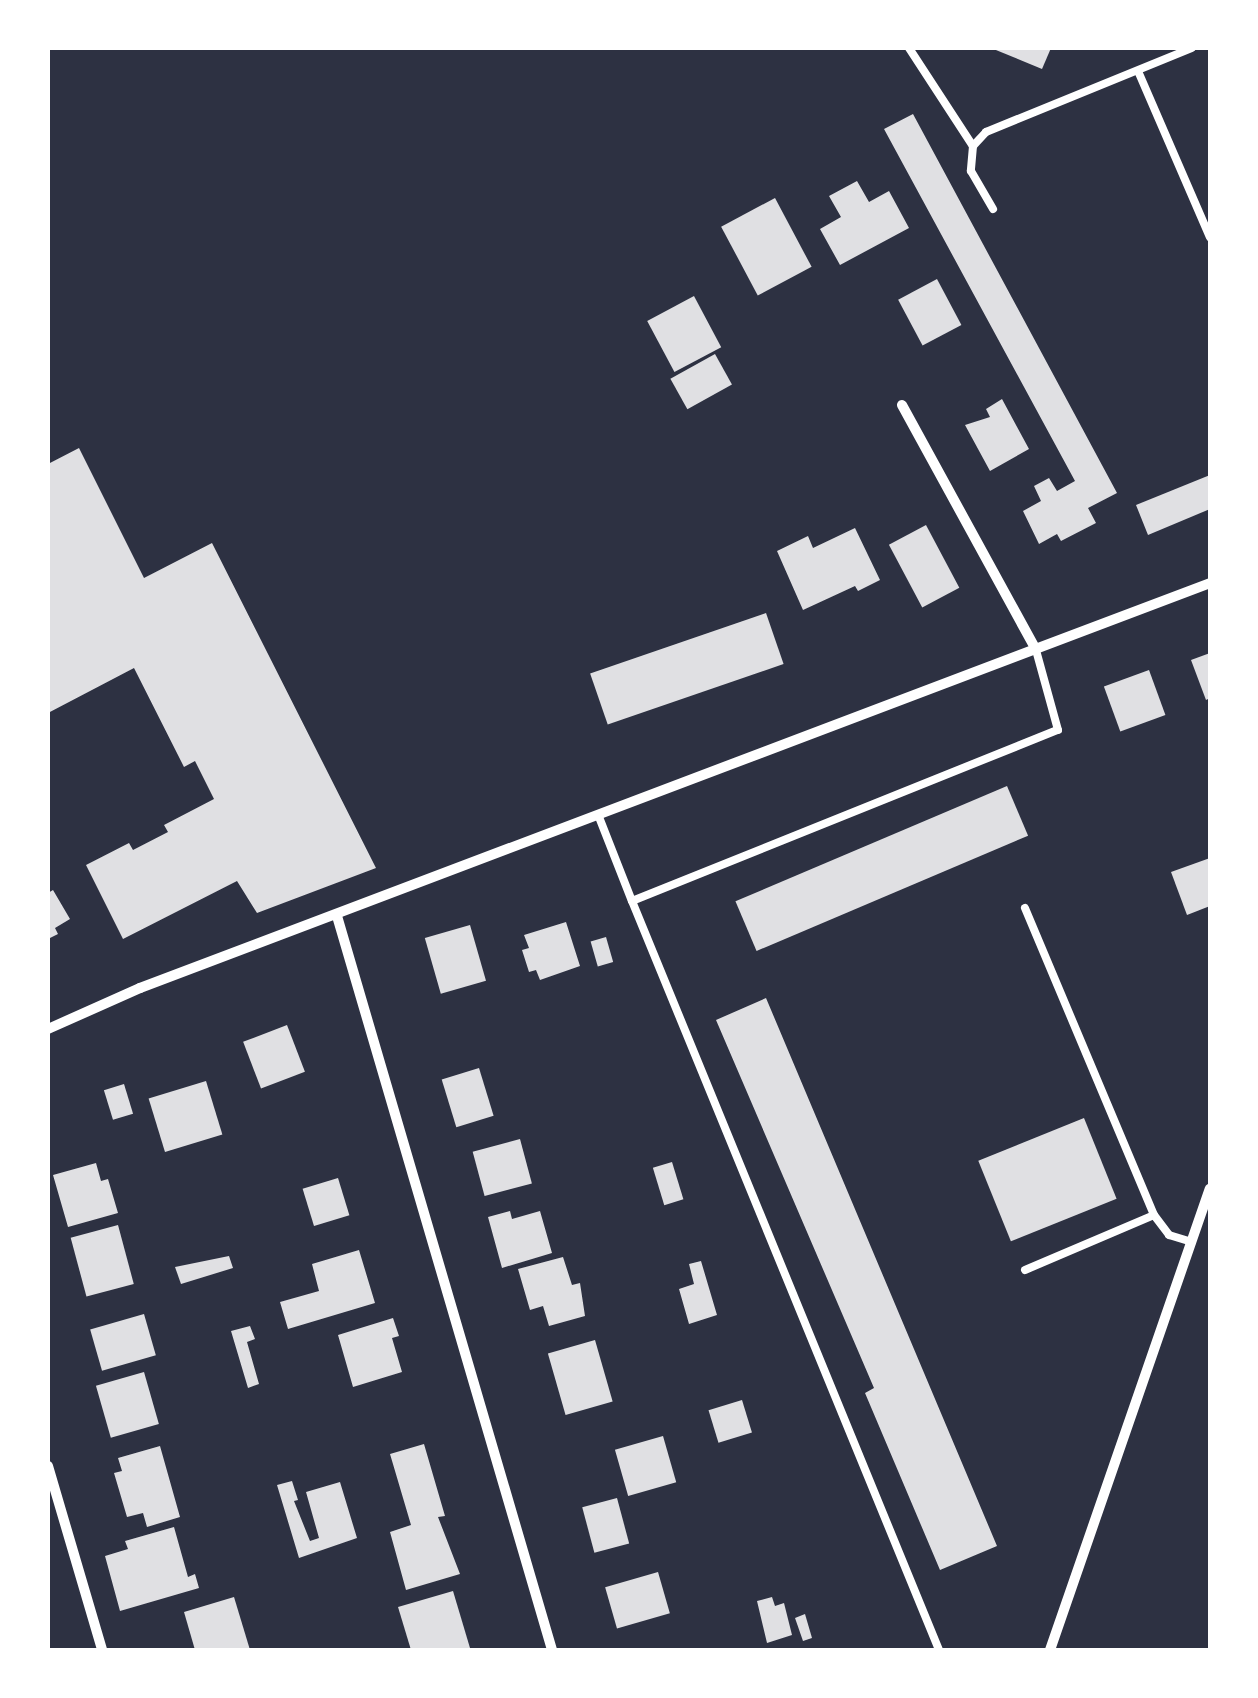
<!DOCTYPE html>
<style>
body{margin:0}
#map{position:relative;width:1258px;height:1698px;overflow:hidden;background:#2d3142;font-family:Barlow,sans-serif}
div>[style]{position:absolute}
[style*='--x']{left:calc(var(--x)*1px);top:calc(var(--y)*1px);width:calc(var(--w)*1px);rotate:calc(var(--a)*1deg)}
.building>*{inset:0;background:#e0e0e3;transform-origin:0 0}
.service>*{height:8px;margin:-4px;padding:0 4px;transform-origin:4px;border-radius:4px;background:#fff}
.minor>*{height:10px;margin:-5px;padding:0 5px;transform-origin:5px;border-radius:5px;background:#fff}
span{translate:-50% -50%;white-space:nowrap;text-align:center;line-height:1.15;-webkit-text-stroke:8px #fff;paint-order:stroke}
.frame{position:absolute;inset:0;border:50px solid #fff;pointer-events:none}
</style>
<div id="map">
<div class="building">
<i style="clip-path:polygon(991px 48px,1051px 48px,1042px 69px)"></i>
<i style="clip-path:polygon(913px 114px,1117px 493px,1088px 508px,1096px 523px,1061px 541px,1057px 534px,1039px 544px,1023px 511px,1041px 501px,1034px 486px,1049px 478px,1057px 491px,1075px 481px,884px 129px)"></i>
<i style="clip-path:polygon(857px 181px,869px 202px,889px 191px,909px 228px,840px 265px,820px 229px,841px 217px,829px 196px)"></i>
<i style="left:775px;top:198px;width:78px;height:61px;rotate:62deg"></i>
<i style="left:937px;top:279px;width:52px;height:44px;rotate:62deg"></i>
<i style="left:694px;top:296px;width:58px;height:53px;rotate:62deg"></i>
<i style="left:715px;top:354px;width:35px;height:51px;rotate:61deg"></i>
<i style="clip-path:polygon(1002px 399px,1029px 449px,990px 471px,965px 425px,990px 417px,986px 409px)"></i>
<i style="clip-path:polygon(79px 448px,144px 578px,212px 543px,376px 868px,257px 913px,237px 881px,123px 939px,86px 865px,129px 843px,133px 850px,168px 832px,164px 825px,214px 799px,195px 761px,184px 767px,134px 668px,48px 713px,48px 464px)"></i>
<i style="clip-path:polygon(1210px 475px,1210px 509px,1148px 535px,1136px 505px)"></i>
<i style="left:926px;top:525px;width:71px;height:42px;rotate:62deg"></i>
<i style="clip-path:polygon(855px 528px,880px 580px,858px 591px,855px 586px,803px 610px,777px 551px,808px 536px,813px 548px)"></i>
<i style="left:766px;top:613px;width:54px;height:186px;rotate:71deg"></i>
<i style="clip-path:polygon(1210px 653px,1210px 698px,1206px 700px,1191px 660px)"></i>
<i style="left:1149px;top:670px;width:48px;height:48px;rotate:70deg"></i>
<i style="left:1007px;top:786px;width:54px;height:295px;rotate:67deg"></i>
<i style="clip-path:polygon(1210px 858px,1210px 906px,1187px 915px,1171px 872px)"></i>
<i style="clip-path:polygon(53px 890px,70px 919px,55px 928px,58px 934px,48px 939px,48px 893px)"></i>
<i style="clip-path:polygon(566px 922px,580px 966px,540px 980px,536px 970px,529px 972px,522px 950px,529px 948px,524px 935px)"></i>
<i style="left:470px;top:925px;width:58px;height:47px;rotate:74deg"></i>
<i style="left:606px;top:937px;width:26px;height:16px;rotate:74deg"></i>
<i style="clip-path:polygon(766px 998px,997px 1546px,940px 1570px,865px 1393px,874px 1388px,716px 1020px)"></i>
<i style="left:287px;top:1025px;width:50px;height:47px;rotate:69deg"></i>
<i style="left:479px;top:1068px;width:50px;height:39px;rotate:73deg"></i>
<i style="left:206px;top:1081px;width:56px;height:60px;rotate:73deg"></i>
<i style="left:124px;top:1084px;width:31px;height:21px;rotate:73deg"></i>
<i style="left:1084px;top:1118px;width:87px;height:114px;rotate:68deg"></i>
<i style="left:520px;top:1139px;width:46px;height:49px;rotate:75deg"></i>
<i style="left:672px;top:1162px;width:39px;height:20px;rotate:73deg"></i>
<i style="clip-path:polygon(96px 1163px,101px 1181px,108px 1179px,118px 1213px,68px 1227px,53px 1175px)"></i>
<i style="left:338px;top:1178px;width:39px;height:37px;rotate:73deg"></i>
<i style="clip-path:polygon(510px 1211px,512px 1219px,540px 1211px,552px 1253px,502px 1268px,488px 1217px)"></i>
<i style="left:118px;top:1225px;width:61px;height:49px;rotate:75deg"></i>
<i style="clip-path:polygon(359px 1250px,375px 1303px,288px 1329px,280px 1302px,319px 1291px,312px 1264px)"></i>
<i style="clip-path:polygon(229px 1256px,233px 1268px,181px 1284px,175px 1267px)"></i>
<i style="clip-path:polygon(563px 1257px,572px 1285px,580px 1283px,585px 1316px,549px 1326px,543px 1306px,530px 1310px,518px 1269px)"></i>
<i style="clip-path:polygon(701px 1261px,717px 1315px,689px 1324px,679px 1289px,694px 1284px,689px 1264px)"></i>
<i style="left:144px;top:1314px;width:43px;height:56px;rotate:74deg"></i>
<i style="clip-path:polygon(393px 1318px,399px 1336px,392px 1338px,402px 1372px,353px 1387px,338px 1335px)"></i>
<i style="clip-path:polygon(250px 1326px,255px 1339px,247px 1342px,259px 1384px,248px 1388px,231px 1331px)"></i>
<i style="left:595px;top:1340px;width:64px;height:49px;rotate:74deg"></i>
<i style="left:144px;top:1372px;width:54px;height:50px;rotate:74deg"></i>
<i style="left:742px;top:1400px;width:34px;height:35px;rotate:73deg"></i>
<i style="left:663px;top:1436px;width:48px;height:50px;rotate:74deg"></i>
<i style="clip-path:polygon(424px 1444px,445px 1516px,438px 1517px,460px 1574px,406px 1590px,390px 1532px,411px 1525px,390px 1454px)"></i>
<i style="clip-path:polygon(160px 1446px,180px 1517px,147px 1527px,143px 1513px,127px 1517px,114px 1473px,122px 1471px,118px 1458px)"></i>
<i style="clip-path:polygon(292px 1481px,298px 1500px,294px 1501px,310px 1541px,319px 1538px,306px 1492px,340px 1482px,357px 1538px,299px 1558px,277px 1485px)"></i>
<i style="left:617px;top:1498px;width:47px;height:36px;rotate:75deg"></i>
<i style="clip-path:polygon(174px 1527px,188px 1577px,195px 1574px,199px 1588px,120px 1611px,105px 1556px,128px 1549px,125px 1541px)"></i>
<i style="left:658px;top:1572px;width:43px;height:55px;rotate:74deg"></i>
<i style="clip-path:polygon(453px 1591px,470px 1648px,411px 1650px,398px 1607px)"></i>
<i style="clip-path:polygon(234px 1597px,250px 1650px,195px 1650px,184px 1612px)"></i>
<i style="clip-path:polygon(772px 1597px,775px 1606px,784px 1603px,792px 1635px,767px 1643px,757px 1601px)"></i>
<i style="clip-path:polygon(805px 1614px,812px 1638px,803px 1641px,795px 1618px)"></i>
</div>
<div class="service">
<i style="--x:909;--y:48;--w:117;--a:56.9"></i>
<i style="--x:973;--y:146;--w:25;--a:95"></i>
<i style="--x:971;--y:171;--w:44;--a:59.9"></i>
<i style="--x:1138;--y:71;--w:181;--a:66.6"></i>
<i style="--x:973;--y:146;--w:19;--a:-47"></i>
<i style="--x:986;--y:132;--w:222;--a:-22.2"></i>
<i style="--x:599;--y:817;--w:90;--a:68.6"></i>
<i style="--x:632;--y:901;--w:459;--a:-21.9"></i>
<i style="--x:1058;--y:730;--w:83;--a:-105.4"></i>
<i style="--x:632;--y:901;--w:809;--a:67.71"></i>
<i style="--x:1154;--y:1215;--w:25;--a:53"></i>
<i style="--x:1169;--y:1235;--w:24;--a:17"></i>
<i style="--x:1025;--y:1270;--w:140;--a:-23.1"></i>
<i style="--x:1154;--y:1215;--w:333;--a:-112.8"></i>
</div>
<div class="minor">
<i style="--x:902;--y:405;--w:279;--a:61.3"></i>
<i style="--x:337;--y:916;--w:765;--a:73.67"></i>
<i style="--x:48;--y:1029;--w:101;--a:-24"></i>
<i style="--x:140;--y:988;--w:1144;--a:-20.73"></i>
<i style="--x:48;--y:1466;--w:192;--a:73.6"></i>
<i style="--x:1050;--y:1650;--w:488;--a:-70.9"></i>
</div>
<div class="frame"></div>
</div>
